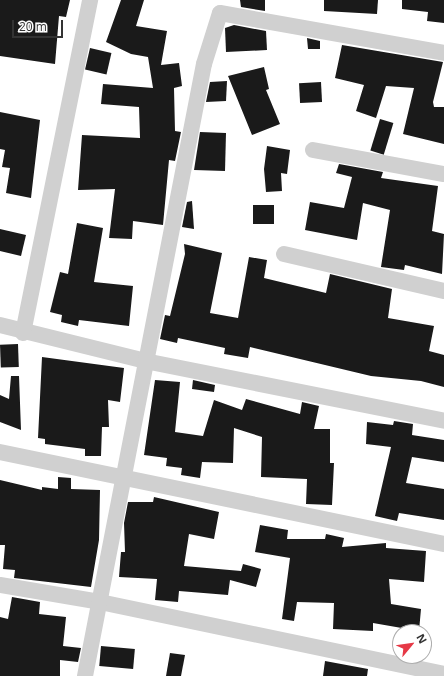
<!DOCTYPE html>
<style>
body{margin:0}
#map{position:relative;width:444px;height:676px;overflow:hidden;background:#fff;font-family:"Open Sans",sans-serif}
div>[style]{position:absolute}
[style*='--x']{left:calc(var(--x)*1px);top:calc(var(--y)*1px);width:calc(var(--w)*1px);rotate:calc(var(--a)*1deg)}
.building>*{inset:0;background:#1a1a1a;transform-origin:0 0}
.street>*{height:16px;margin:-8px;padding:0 8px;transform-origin:8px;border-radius:8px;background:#d0d0d0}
span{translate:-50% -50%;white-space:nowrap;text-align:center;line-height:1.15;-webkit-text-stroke:4px #fff;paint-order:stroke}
.north{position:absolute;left:392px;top:624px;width:40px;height:40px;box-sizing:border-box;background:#fff;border:1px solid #adadad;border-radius:50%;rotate:61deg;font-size:11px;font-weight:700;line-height:16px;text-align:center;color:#333}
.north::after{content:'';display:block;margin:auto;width:14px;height:18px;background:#e63946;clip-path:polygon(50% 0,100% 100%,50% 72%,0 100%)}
.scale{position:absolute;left:12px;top:20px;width:51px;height:18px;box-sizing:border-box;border:2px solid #333;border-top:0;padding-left:5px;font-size:12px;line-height:14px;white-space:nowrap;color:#333;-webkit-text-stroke:3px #fff;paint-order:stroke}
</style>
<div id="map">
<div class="building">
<i style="clip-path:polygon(0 0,70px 0,66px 17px,59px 16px,55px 64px,0 56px)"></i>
<i style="clip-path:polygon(121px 0,144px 0,136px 26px,167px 31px,161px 65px,179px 63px,182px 86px,174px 88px,175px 131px,181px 132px,175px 161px,169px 160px,163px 225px,133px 221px,132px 239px,109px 238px,115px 189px,78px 190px,82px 135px,140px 138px,139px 107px,101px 104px,103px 84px,153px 88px,148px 57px,131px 54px,106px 42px)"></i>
<i style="clip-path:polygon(240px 0,265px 0,265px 11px,241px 7px)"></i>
<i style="clip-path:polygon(324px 0,378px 0,377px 14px,324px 11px)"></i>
<i style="clip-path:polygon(402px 0,444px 0,444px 23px,427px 21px,428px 12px,402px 9px)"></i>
<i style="clip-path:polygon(234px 25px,266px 31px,267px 50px,226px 52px,225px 28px)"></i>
<i style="clip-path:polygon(307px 38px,320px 41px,320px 49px,308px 49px)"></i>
<i style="clip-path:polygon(342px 45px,443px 62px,433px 102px,434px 107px,444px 107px,444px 144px,403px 134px,414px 88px,386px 86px,376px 118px,356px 111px,364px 85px,335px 78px)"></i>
<i style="left:90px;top:48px;width:22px;height:22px;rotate:13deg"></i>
<i style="clip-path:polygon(264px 67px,269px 89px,266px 90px,280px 124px,252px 135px,228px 76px)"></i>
<i style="clip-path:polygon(227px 81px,226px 101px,206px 102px,210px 82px)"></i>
<i style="left:321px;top:82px;width:20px;height:22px;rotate:87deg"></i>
<i style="clip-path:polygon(0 112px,40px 120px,31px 198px,6px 193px,10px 168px,2px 167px,5px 150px,0 149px)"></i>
<i style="left:380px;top:119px;width:14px;height:33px;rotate:17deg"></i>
<i style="clip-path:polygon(200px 132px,226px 133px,225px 171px,194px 170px)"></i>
<i style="clip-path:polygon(267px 146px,290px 150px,287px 174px,281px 173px,282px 191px,266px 192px,264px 169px)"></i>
<i style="clip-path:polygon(339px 164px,383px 172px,381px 178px,438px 186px,432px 231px,444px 234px,442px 274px,405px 265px,404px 270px,381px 267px,390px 210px,363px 203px,357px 240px,305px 230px,310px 202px,344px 208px,352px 177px,336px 173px)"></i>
<i style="clip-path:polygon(192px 201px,194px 229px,182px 227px,187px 202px)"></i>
<i style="left:253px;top:205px;width:21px;height:19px"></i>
<i style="clip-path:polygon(77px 223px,103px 228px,94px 282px,133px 286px,129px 326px,79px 320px,78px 326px,61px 322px,62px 315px,50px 312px,60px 272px,68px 274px)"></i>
<i style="clip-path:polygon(0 229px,26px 235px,21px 256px,0 251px)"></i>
<i style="clip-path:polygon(184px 244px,222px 253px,210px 313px,238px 318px,249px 257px,267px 260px,264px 278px,326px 293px,330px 274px,392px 289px,388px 318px,434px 326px,429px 351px,444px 355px,444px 387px,421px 381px,371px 376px,250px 347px,248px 358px,224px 354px,225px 348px,178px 338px,177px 343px,160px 339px,165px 315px,170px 316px,185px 254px)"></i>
<i style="left:18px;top:344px;width:23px;height:18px;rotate:88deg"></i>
<i style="clip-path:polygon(42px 357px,124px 368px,120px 402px,108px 400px,109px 427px,102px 427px,101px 456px,85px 456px,85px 449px,45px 444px,45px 439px,38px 438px)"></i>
<i style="clip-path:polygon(11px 376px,19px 376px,21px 430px,0 422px,0 395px,9px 399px)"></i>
<i style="clip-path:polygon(155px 380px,180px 382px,175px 432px,203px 436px,214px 400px,242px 410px,246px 399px,300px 414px,302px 402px,319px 406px,314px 429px,330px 429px,330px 463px,334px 463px,332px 505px,306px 504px,307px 479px,261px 477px,262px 437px,234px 428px,233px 463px,202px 462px,200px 478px,181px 475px,182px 468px,166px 466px,167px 458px,144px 455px)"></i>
<i style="clip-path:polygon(193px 380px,215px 385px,214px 392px,192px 389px)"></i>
<i style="clip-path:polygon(394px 421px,413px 424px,412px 435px,444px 440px,444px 462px,412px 457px,406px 483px,444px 489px,444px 520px,399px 513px,397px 521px,375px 516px,391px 447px,366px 444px,367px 422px,393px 425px)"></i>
<i style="clip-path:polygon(58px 477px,71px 478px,71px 489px,100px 490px,99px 540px,91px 587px,14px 578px,15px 570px,3px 569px,5px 545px,0 545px,0 480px,42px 490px,42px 487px,58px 489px)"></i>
<i style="clip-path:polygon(154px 497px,219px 512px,214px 539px,189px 534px,184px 566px,241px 571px,243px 564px,261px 569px,256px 587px,230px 580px,228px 595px,179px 591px,178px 602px,155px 600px,157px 579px,119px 577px,121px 552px,125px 552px,124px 523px,128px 502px,153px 502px)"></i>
<i style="clip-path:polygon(260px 525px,288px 530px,287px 539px,325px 539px,326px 534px,344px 538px,342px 547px,386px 543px,386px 548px,426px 551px,424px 582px,389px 579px,391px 604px,421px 609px,419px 631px,373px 623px,373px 631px,333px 629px,334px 603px,297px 602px,294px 621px,282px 619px,290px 558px,255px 552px)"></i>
<i style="clip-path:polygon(12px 597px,40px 602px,39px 614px,66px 617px,63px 646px,81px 648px,78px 662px,60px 660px,60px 676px,0 676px,0 617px,8px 619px)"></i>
<i style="left:101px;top:646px;width:34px;height:20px;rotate:5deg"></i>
<i style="clip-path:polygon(170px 653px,185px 655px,181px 676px,166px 676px)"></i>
<i style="clip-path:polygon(325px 661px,368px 669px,367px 676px,323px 676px)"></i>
</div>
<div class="street">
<i style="--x:313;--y:150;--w:133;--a:10.4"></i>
<i style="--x:284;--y:254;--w:164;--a:13"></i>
<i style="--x:0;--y:325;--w:149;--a:13.9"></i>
<i style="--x:145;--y:361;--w:305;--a:11.3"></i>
<i style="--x:23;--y:333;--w:340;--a:-78.6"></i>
<i style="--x:0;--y:452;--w:453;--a:11.7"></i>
<i style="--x:0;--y:585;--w:101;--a:9.6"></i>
<i style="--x:100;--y:602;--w:351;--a:11.8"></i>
<i style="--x:85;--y:676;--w:623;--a:-79"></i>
<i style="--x:204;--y:64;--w:53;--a:-72.6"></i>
<i style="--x:220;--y:13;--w:228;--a:10.1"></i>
</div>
<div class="north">N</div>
<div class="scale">20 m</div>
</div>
